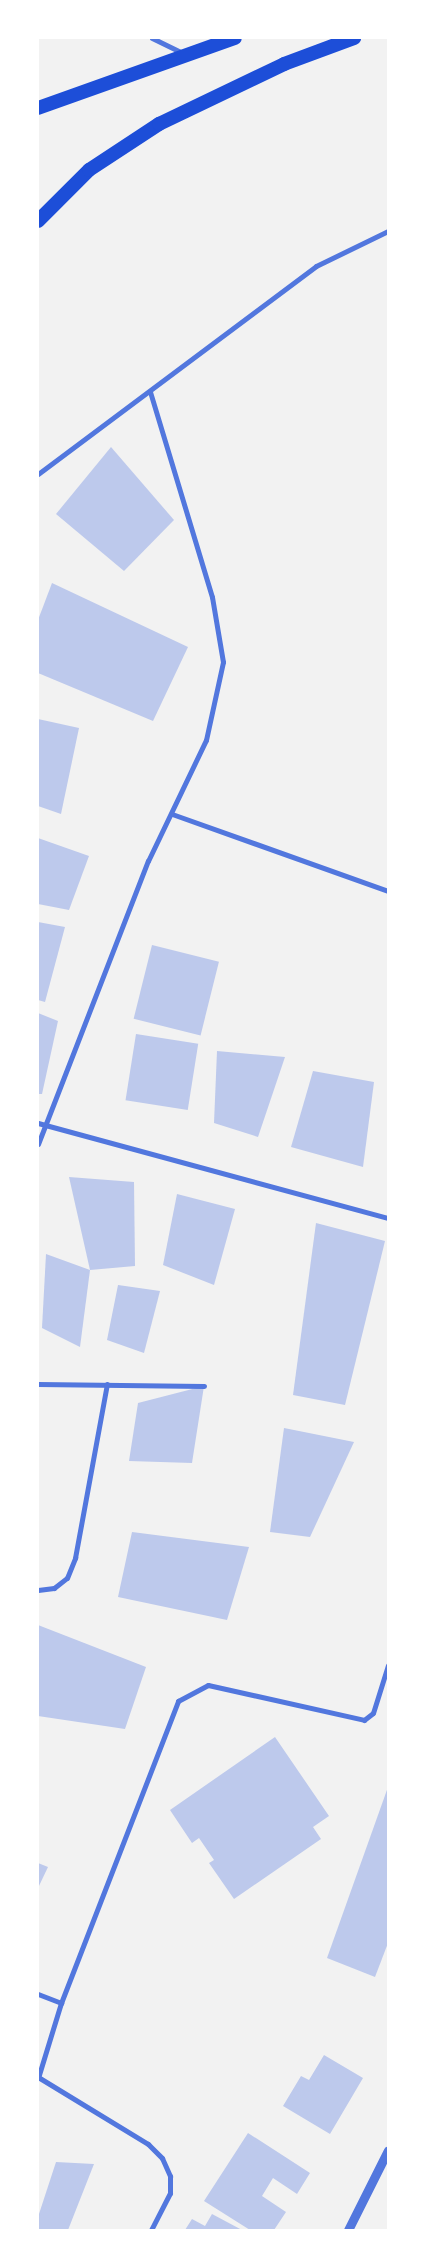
<!DOCTYPE html>
<style>
body{margin:0}
#map{position:relative;width:426px;height:2268px;overflow:hidden;background:#f2f2f2;font-family:"Open Sans",sans-serif}
div>[style]{position:absolute}
[style*='--x']{left:calc(var(--x)*1px);top:calc(var(--y)*1px);width:calc(var(--w)*1px);rotate:calc(var(--a)*1deg)}
.building>*{inset:0;background:#bdc9ec;transform-origin:0 0}
.minor>*{height:5px;margin:-2.5px;padding:0 2.5px;transform-origin:2.5px;border-radius:2.5px;background:#5277de}
.tertiary>*{height:9px;margin:-4.5px;padding:0 4.5px;transform-origin:4.5px;border-radius:4.5px;background:#5277de}
.trunk>*{height:14px;margin:-7px;padding:0 7px;transform-origin:7px;border-radius:7px;background:#1d4ed8}
span{translate:-50% -50%;white-space:nowrap;text-align:center;line-height:1.15;-webkit-text-stroke:4px #fff;paint-order:stroke}
.frame{position:absolute;inset:0;border:39px solid #fff;pointer-events:none}
</style>
<div id="map">
<div class="building">
<i style="clip-path:polygon(111px 447px,174px 520px,124px 571px,56px 514px)"></i>
<i style="clip-path:polygon(52px 583px,188px 647px,153px 721px,38px 673px,38px 620px)"></i>
<i style="clip-path:polygon(38px 719px,79px 728px,61px 814px,38px 806px)"></i>
<i style="clip-path:polygon(38px 838px,89px 856px,69px 910px,38px 904px)"></i>
<i style="clip-path:polygon(38px 922px,65px 927px,45px 1002px,38px 1000px)"></i>
<i style="left:152px;top:945px;width:69px;height:76px;rotate:14deg"></i>
<i style="clip-path:polygon(38px 1013px,58px 1021px,42px 1094px,38px 1094px)"></i>
<i style="left:136px;top:1034px;width:63px;height:67px;rotate:9deg"></i>
<i style="clip-path:polygon(217px 1051px,285px 1057px,258px 1137px,214px 1123px)"></i>
<i style="clip-path:polygon(313px 1071px,374px 1082px,363px 1167px,291px 1147px)"></i>
<i style="clip-path:polygon(69px 1177px,134px 1182px,135px 1266px,90px 1270px)"></i>
<i style="clip-path:polygon(177px 1194px,235px 1209px,214px 1285px,163px 1265px)"></i>
<i style="clip-path:polygon(316px 1223px,385px 1241px,345px 1405px,293px 1395px)"></i>
<i style="clip-path:polygon(46px 1254px,90px 1270px,80px 1347px,42px 1328px)"></i>
<i style="clip-path:polygon(118px 1285px,160px 1291px,144px 1353px,107px 1340px)"></i>
<i style="clip-path:polygon(204px 1386px,192px 1463px,129px 1461px,138px 1403px)"></i>
<i style="clip-path:polygon(284px 1428px,354px 1442px,310px 1537px,270px 1532px)"></i>
<i style="clip-path:polygon(132px 1532px,249px 1547px,227px 1620px,118px 1597px)"></i>
<i style="clip-path:polygon(38px 1625px,146px 1667px,125px 1729px,38px 1716px)"></i>
<i style="clip-path:polygon(275px 1737px,329px 1816px,313px 1827px,321px 1839px,234px 1899px,209px 1863px,214px 1860px,199px 1838px,192px 1843px,170px 1810px)"></i>
<i style="clip-path:polygon(388px 1787px,388px 1943px,375px 1977px,327px 1958px)"></i>
<i style="clip-path:polygon(38px 1863px,48px 1867px,38px 1888px)"></i>
<i style="clip-path:polygon(324px 2055px,363px 2078px,330px 2134px,283px 2106px,301px 2076px,309px 2080px)"></i>
<i style="clip-path:polygon(248px 2133px,310px 2173px,297px 2194px,273px 2178px,262px 2196px,286px 2212px,274px 2230px,250px 2230px,204px 2201px)"></i>
<i style="clip-path:polygon(56px 2162px,94px 2164px,68px 2230px,38px 2230px,38px 2217px)"></i>
<i style="clip-path:polygon(212px 2214px,242px 2230px,185px 2230px,192px 2219px,205px 2226px)"></i>
</div>
<div class="minor">
<i style="--x:152;--y:38;--w:37;--a:26"></i>
<i style="--x:38;--y:474;--w:347;--a:-36.8"></i>
<i style="--x:316;--y:266;--w:80;--a:-25.9"></i>
<i style="--x:172;--y:814;--w:229;--a:19.6"></i>
<i style="--x:38;--y:1123;--w:363;--a:15.2"></i>
<i style="--x:38;--y:1144;--w:304;--a:-68.8"></i>
<i style="--x:148;--y:861;--w:134;--a:-64.4"></i>
<i style="--x:206;--y:740;--w:80;--a:-77.7"></i>
<i style="--x:223;--y:662;--w:66;--a:-99.6"></i>
<i style="--x:212;--y:597;--w:214;--a:-106.8"></i>
<i style="--x:38;--y:1384;--w:166;--a:0.7"></i>
<i style="--x:38;--y:1590;--w:16;--a:-7"></i>
<i style="--x:54;--y:1588;--w:16;--a:-38"></i>
<i style="--x:67;--y:1578;--w:22;--a:-68"></i>
<i style="--x:75;--y:1558;--w:177;--a:-79.6"></i>
<i style="--x:38;--y:1994;--w:25;--a:21"></i>
<i style="--x:38;--y:2077;--w:129;--a:31.3"></i>
<i style="--x:148;--y:2144;--w:20;--a:45"></i>
<i style="--x:162;--y:2158;--w:20;--a:66"></i>
<i style="--x:170;--y:2176;--w:17;--a:90"></i>
<i style="--x:170;--y:2193;--w:42;--a:117.2"></i>
<i style="--x:38;--y:2078;--w:78;--a:-73"></i>
<i style="--x:61;--y:2003;--w:324;--a:-68.8"></i>
<i style="--x:178;--y:1701;--w:34;--a:-28"></i>
<i style="--x:208;--y:1685;--w:160;--a:12.6"></i>
<i style="--x:364;--y:1720;--w:11;--a:-38"></i>
<i style="--x:373;--y:1713;--w:50;--a:-72.6"></i>
</div>
<div class="tertiary">
<i style="--x:348;--y:2230;--w:89;--a:-63.4"></i>
</div>
<div class="trunk">
<i style="--x:38;--y:108;--w:209;--a:-19.6"></i>
<i style="--x:38;--y:221;--w:72;--a:-45"></i>
<i style="--x:89;--y:170;--w:84;--a:-33.3"></i>
<i style="--x:159;--y:124;--w:139;--a:-25.6"></i>
<i style="--x:284;--y:64;--w:75;--a:-20.4"></i>
</div>
<div class="frame"></div>
</div>
